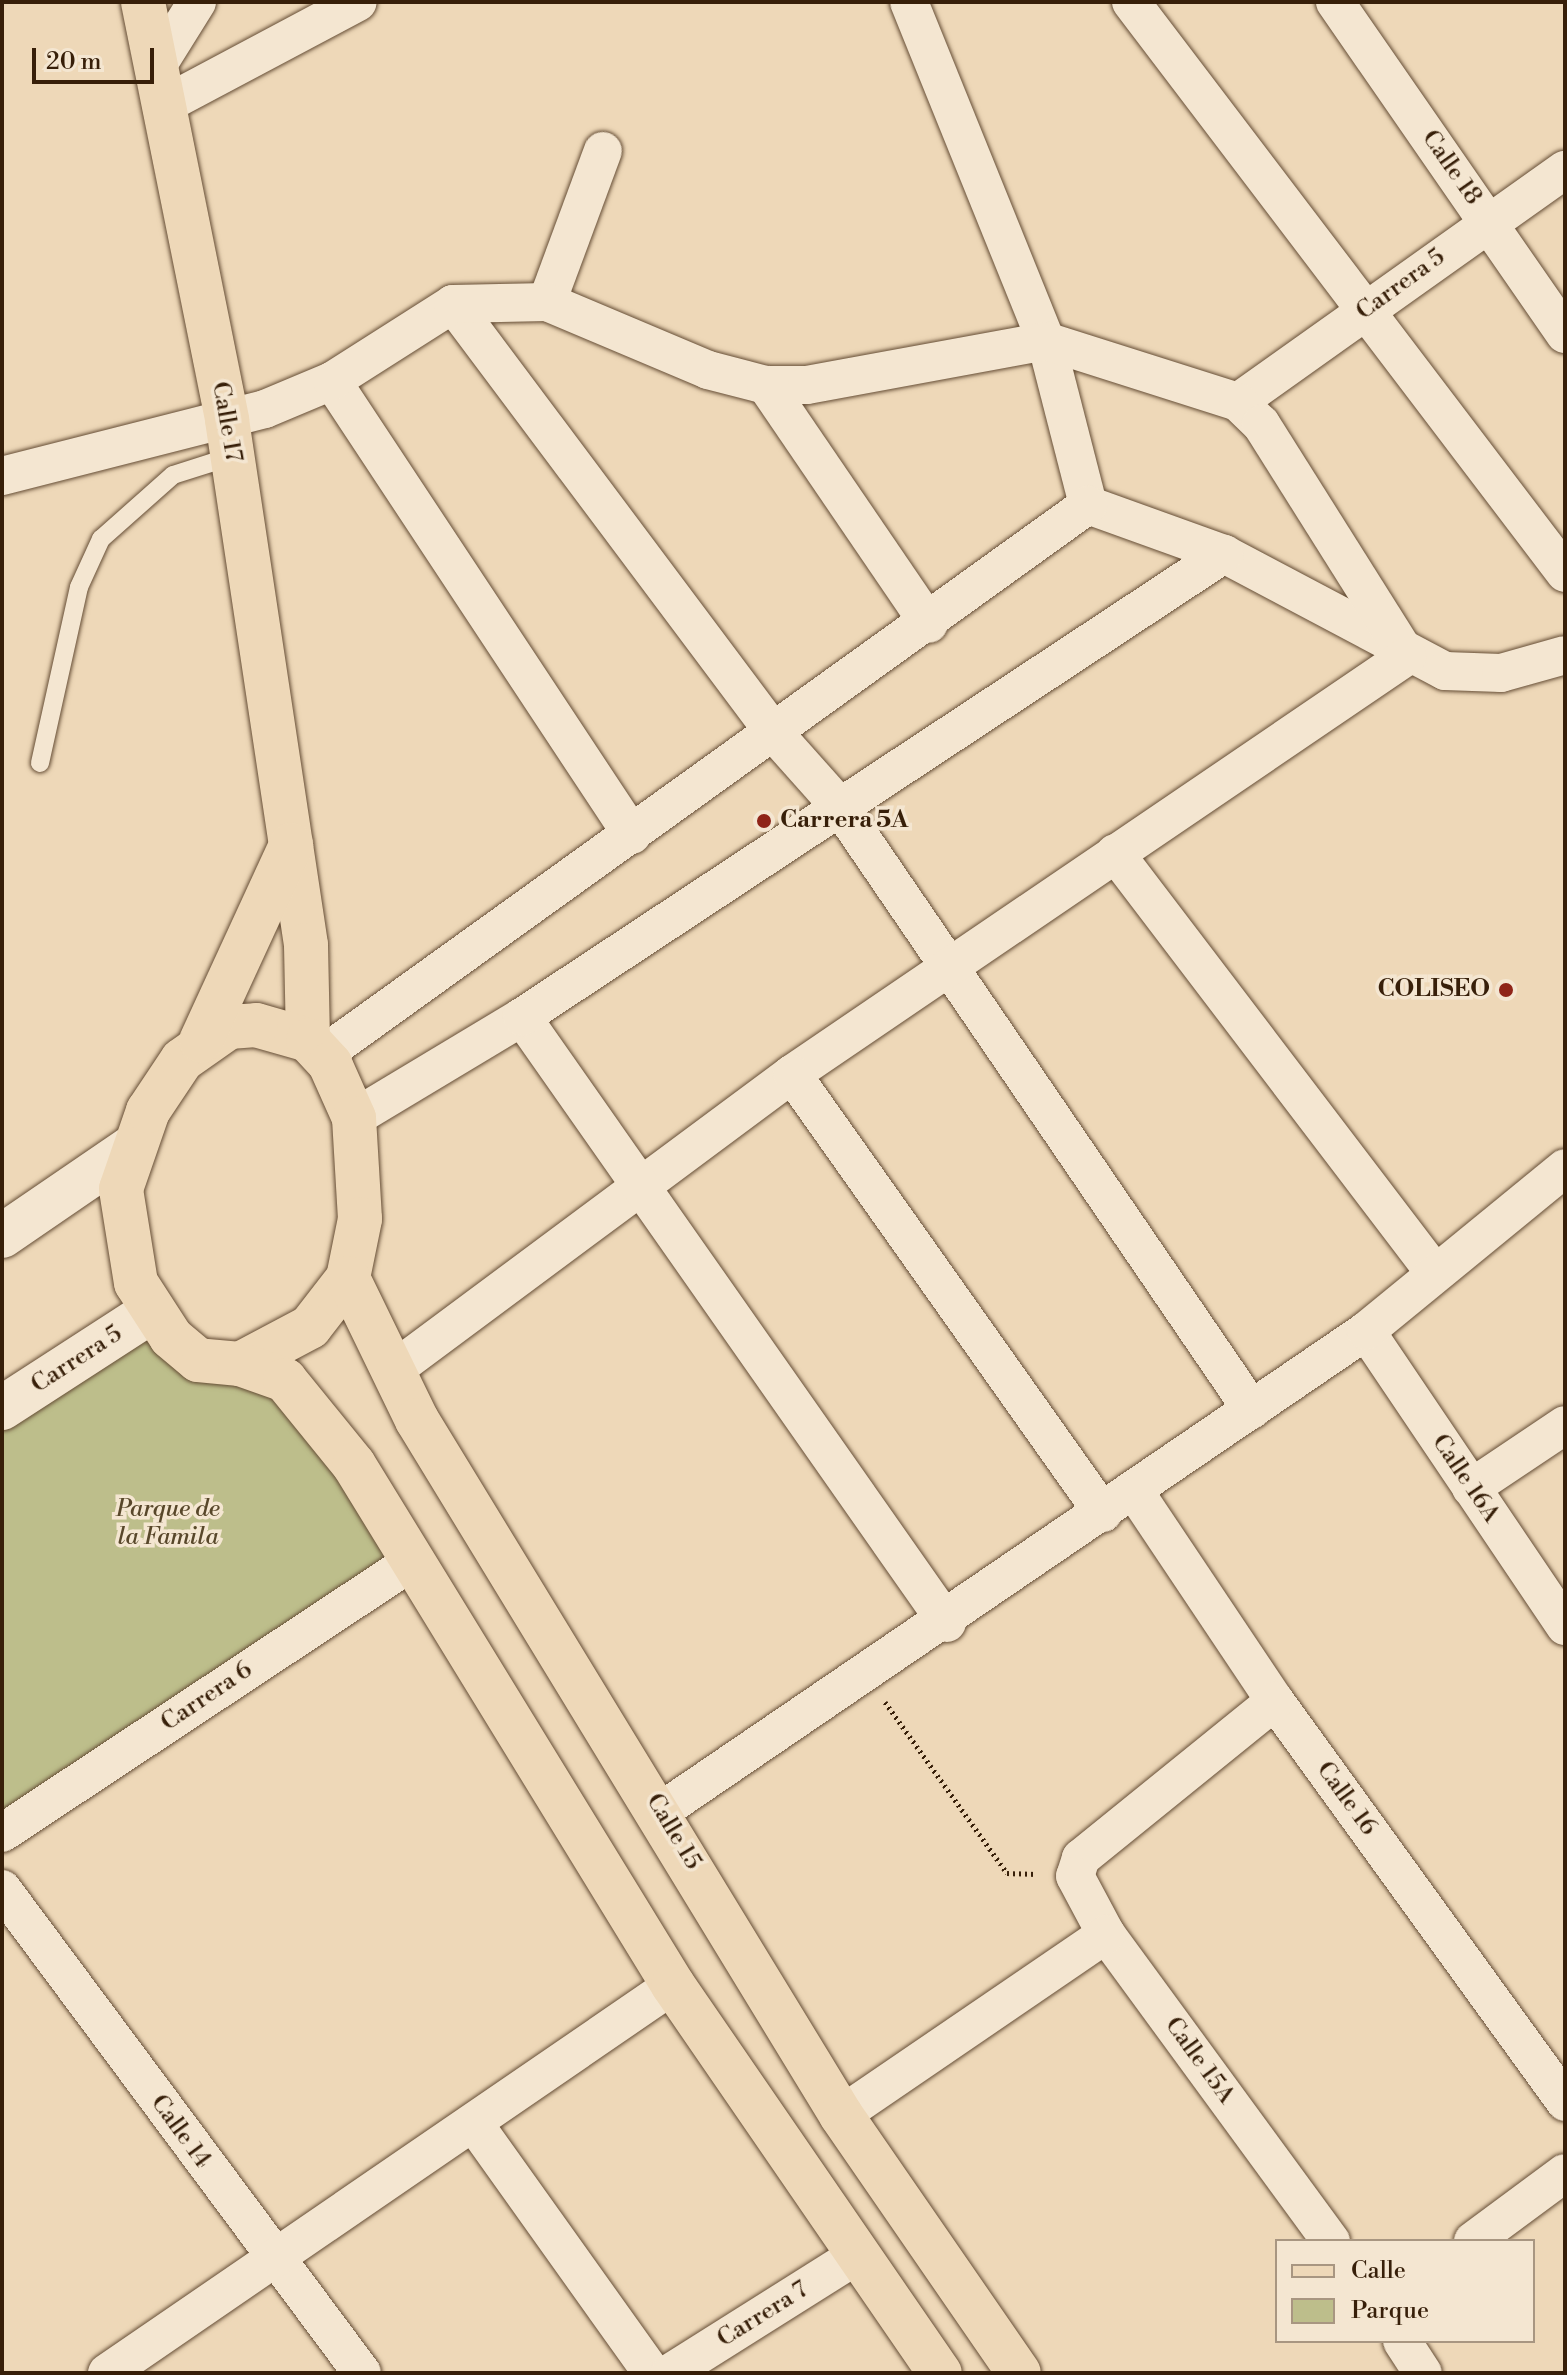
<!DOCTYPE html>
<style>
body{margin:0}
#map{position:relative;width:1567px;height:2375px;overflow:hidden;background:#eed8b8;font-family:"Libre Bodoni",serif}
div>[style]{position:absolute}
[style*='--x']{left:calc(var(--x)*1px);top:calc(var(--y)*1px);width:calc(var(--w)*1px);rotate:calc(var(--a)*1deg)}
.green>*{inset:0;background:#bdbe8b}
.path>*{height:5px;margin-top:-2.5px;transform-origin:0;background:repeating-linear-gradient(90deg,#371f09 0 2px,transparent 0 6px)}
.roads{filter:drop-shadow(0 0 2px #654d35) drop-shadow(0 0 2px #654d35)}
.service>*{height:18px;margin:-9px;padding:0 9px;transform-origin:9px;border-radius:9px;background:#f4e6d1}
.minor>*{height:38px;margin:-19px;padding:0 19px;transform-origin:19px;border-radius:19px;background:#f4e6d1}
.secondary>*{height:44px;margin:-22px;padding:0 22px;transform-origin:22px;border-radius:22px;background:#f4e6d1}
.primary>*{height:44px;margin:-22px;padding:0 22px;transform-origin:22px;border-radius:22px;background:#eed8b8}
.dots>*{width:22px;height:22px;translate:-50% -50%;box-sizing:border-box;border:4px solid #f4e6d1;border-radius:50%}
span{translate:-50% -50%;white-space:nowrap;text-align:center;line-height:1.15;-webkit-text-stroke:7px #f4e6d1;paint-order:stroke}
.street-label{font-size:24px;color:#371f09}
.poi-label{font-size:24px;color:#371f09;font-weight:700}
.left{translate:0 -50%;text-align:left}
.right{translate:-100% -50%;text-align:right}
.park-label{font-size:24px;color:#58472a;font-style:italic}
.frame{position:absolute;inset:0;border:4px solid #371f09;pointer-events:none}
.legend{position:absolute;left:1275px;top:2239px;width:260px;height:104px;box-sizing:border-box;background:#f4e6d1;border:2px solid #a89681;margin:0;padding:10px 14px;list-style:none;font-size:24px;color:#371f09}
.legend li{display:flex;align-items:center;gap:16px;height:40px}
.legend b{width:40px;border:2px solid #a89681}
.scale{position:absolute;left:32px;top:48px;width:122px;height:36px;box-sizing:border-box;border:4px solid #371f09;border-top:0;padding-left:10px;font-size:24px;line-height:28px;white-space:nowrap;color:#371f09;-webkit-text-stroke:6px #f4e6d1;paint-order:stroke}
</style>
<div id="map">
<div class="green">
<i style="clip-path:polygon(152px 1311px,269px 1371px,413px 1561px,2px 1833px,2px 1408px)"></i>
</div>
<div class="path">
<i style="--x:885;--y:1702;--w:210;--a:54.5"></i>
<i style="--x:1007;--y:1873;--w:29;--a:2"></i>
</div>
<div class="roads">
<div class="service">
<i style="--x:40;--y:763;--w:180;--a:-77.5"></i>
<i style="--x:79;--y:587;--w:53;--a:-65.4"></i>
<i style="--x:101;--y:539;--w:96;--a:-41.6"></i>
<i style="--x:173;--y:475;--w:63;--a:-17.6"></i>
</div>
<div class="minor">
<i style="--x:909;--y:2;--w:366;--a:68"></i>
<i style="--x:1046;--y:341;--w:169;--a:75.6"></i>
<i style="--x:1088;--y:505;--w:145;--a:19.8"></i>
<i style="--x:1224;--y:554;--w:250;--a:27.9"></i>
<i style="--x:1445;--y:671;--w:56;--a:2"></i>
<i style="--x:1501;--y:673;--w:66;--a:-15.7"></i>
<i style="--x:1131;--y:2;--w:717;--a:52.76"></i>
<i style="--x:1335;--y:2;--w:404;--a:55.3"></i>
<i style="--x:159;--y:63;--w:72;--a:-58.1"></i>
<i style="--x:166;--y:104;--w:217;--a:-28"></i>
<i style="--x:547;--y:302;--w:161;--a:-69.7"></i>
<i style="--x:453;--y:304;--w:537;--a:53.17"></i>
<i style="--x:775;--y:734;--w:98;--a:48.3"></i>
<i style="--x:840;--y:807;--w:730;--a:55.66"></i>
<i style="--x:332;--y:381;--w:544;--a:56.54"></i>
<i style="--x:766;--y:385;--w:289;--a:55.7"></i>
<i style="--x:1238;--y:402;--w:401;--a:-35.4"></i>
<i style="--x:2;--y:476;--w:271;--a:-14.3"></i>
<i style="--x:265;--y:409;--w:73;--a:-22.7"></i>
<i style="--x:332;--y:381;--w:143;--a:-32.5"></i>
<i style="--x:453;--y:304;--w:94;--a:-1.2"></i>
<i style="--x:547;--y:302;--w:175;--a:22.9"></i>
<i style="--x:708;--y:370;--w:60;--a:14.5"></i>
<i style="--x:766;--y:385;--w:41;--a:0"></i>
<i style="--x:807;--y:385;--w:243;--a:-10.4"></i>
<i style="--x:1046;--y:341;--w:201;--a:17.6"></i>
<i style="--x:1238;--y:402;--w:32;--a:44"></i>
<i style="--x:1261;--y:424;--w:274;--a:57.8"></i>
<i style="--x:1407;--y:656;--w:744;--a:145.8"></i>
<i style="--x:792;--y:1074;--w:498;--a:143.4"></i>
<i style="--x:1115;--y:853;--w:527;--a:52.72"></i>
<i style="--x:522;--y:1017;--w:740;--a:54.96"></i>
<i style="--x:324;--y:1054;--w:941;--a:-35.7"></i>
<i style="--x:792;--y:1074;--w:538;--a:54.69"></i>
<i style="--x:354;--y:1118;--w:196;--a:-31"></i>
<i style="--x:522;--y:1017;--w:841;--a:-33.41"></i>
<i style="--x:1366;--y:1331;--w:356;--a:56"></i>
<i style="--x:1471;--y:1488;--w:113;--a:-33.8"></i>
<i style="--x:1135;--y:1492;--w:252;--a:56.2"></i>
<i style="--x:1275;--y:1701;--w:495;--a:54.1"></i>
<i style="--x:1275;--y:1701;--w:250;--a:141"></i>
<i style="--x:1081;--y:1858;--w:19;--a:108"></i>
<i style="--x:1075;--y:1876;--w:66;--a:61.9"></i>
<i style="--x:1106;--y:1934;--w:381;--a:53.8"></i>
<i style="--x:661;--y:1811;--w:853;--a:-34.25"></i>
<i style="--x:1366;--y:1331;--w:257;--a:-39.3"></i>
<i style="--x:2;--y:1833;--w:493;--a:-33.5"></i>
<i style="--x:2;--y:1889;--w:603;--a:53.36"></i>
<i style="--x:841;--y:2115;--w:321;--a:-34.3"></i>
<i style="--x:475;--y:2125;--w:305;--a:54.5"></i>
<i style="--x:1473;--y:2241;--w:114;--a:-36.5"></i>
<i style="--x:1402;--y:2341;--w:38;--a:57"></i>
<i style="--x:107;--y:2373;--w:686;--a:-34.43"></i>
<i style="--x:670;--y:2373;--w:220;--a:-32.2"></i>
</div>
<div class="secondary">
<i style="--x:2;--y:1236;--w:161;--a:-34.4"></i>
<i style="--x:2;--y:1408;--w:179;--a:-32.9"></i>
</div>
<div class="primary">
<i style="--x:143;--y:2;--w:426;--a:78.6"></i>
<i style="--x:227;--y:420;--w:531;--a:81.44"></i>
<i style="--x:306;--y:945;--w:95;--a:88.8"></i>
<i style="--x:256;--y:1025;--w:54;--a:16.1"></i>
<i style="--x:308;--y:1040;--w:33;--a:47"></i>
<i style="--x:330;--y:1064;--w:59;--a:66"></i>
<i style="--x:354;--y:1118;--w:101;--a:86.6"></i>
<i style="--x:360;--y:1219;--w:60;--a:101.5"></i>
<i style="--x:348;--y:1278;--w:62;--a:127.8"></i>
<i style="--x:310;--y:1327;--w:79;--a:152.1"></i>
<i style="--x:240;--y:1364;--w:42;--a:-174.6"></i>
<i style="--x:198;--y:1360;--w:35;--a:-140"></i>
<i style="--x:171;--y:1337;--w:64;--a:-122.9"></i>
<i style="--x:136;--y:1283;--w:95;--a:-99.1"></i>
<i style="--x:121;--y:1189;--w:83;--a:-70.9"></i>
<i style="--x:148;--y:1111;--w:61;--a:-56.3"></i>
<i style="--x:182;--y:1060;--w:57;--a:-35.1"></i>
<i style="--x:229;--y:1027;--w:27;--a:-4"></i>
<i style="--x:201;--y:1041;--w:216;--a:-65.3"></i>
<i style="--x:348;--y:1278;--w:158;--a:64.1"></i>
<i style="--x:417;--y:1420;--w:814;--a:58.61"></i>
<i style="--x:841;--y:2115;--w:313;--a:55.4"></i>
<i style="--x:240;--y:1364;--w:48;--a:19.6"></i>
<i style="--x:285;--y:1380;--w:109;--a:50.9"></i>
<i style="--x:354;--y:1465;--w:610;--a:58.47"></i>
<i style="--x:673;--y:1985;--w:471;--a:55.5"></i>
</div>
</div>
<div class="dots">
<i style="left:764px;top:821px;background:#8f2418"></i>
<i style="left:1506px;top:990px;background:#8f2418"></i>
</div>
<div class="street-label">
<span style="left:1451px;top:168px;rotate:55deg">Calle 18</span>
<span style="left:1401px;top:285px;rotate:-36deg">Carrera 5</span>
<span style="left:226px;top:422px;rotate:80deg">Calle 17</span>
<span style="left:77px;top:1360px;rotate:-33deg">Carrera 5</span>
<span style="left:1465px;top:1479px;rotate:56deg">Calle 16A</span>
<span style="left:207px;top:1697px;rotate:-34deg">Carrera 6</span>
<span style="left:1346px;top:1799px;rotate:54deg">Calle 16</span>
<span style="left:673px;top:1832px;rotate:59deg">Calle 15</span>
<span style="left:1199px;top:2061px;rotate:54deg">Calle 15A</span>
<span style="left:180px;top:2132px;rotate:54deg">Calle 14</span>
<span style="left:763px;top:2315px;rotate:-32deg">Carrera 7</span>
</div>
<div class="poi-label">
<span class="left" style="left:780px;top:821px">Carrera 5A</span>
<span class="right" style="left:1490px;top:990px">COLISEO</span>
</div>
<div class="park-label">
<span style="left:168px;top:1524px">Parque de<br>la Famila</span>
</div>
<div class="frame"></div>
<ul class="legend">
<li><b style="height:10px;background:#eed8b8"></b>Calle</li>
<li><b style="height:22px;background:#bdbe8b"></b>Parque</li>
</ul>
<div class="scale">20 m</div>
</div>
